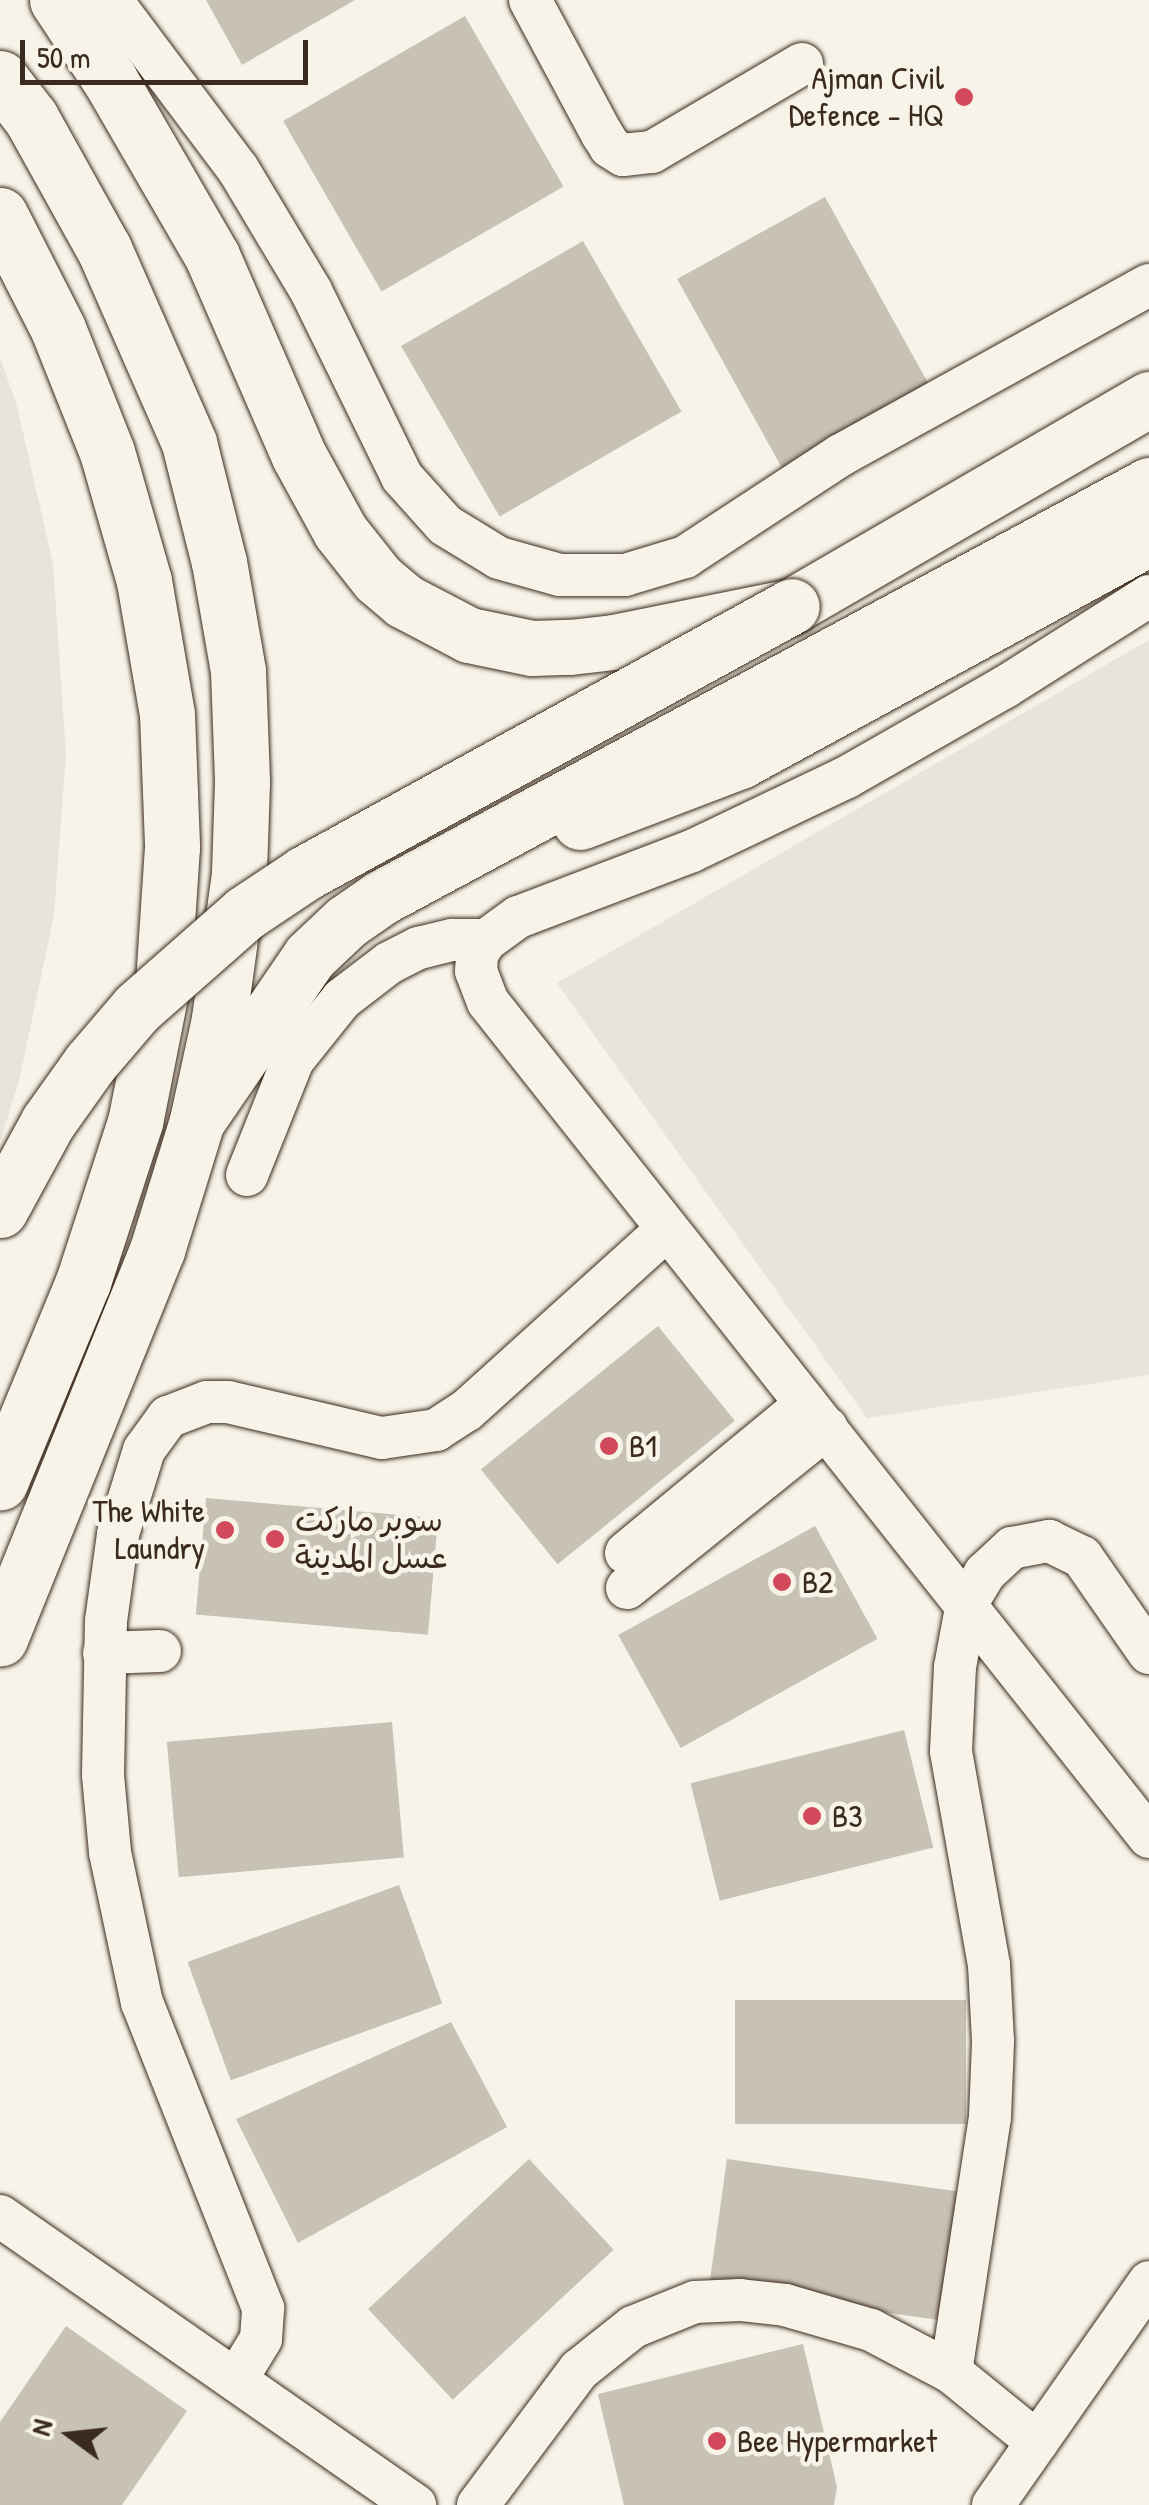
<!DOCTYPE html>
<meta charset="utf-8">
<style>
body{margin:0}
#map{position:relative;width:1149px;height:2505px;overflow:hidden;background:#f7f3e8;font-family:"Patrick Hand","Playpen Sans Arabic",sans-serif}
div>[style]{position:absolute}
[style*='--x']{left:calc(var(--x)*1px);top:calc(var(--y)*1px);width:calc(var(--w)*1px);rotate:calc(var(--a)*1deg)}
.built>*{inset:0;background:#e9e4d9}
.building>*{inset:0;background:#c8c1b6;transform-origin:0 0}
.roads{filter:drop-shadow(0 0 2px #3b2a1e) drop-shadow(0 0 2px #3b2a1e)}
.minor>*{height:42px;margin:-21px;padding:0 21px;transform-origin:21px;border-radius:21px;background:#f7f3e8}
.major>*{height:55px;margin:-27.5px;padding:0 27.5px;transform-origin:27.5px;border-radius:27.5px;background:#f7f3e8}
.highway>*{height:55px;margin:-27.5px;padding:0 27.5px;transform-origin:27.5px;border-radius:27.5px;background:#f7f3e8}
.bridges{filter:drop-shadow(0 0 2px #3b2a1e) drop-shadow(0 0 2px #3b2a1e)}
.highway-bridge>*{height:55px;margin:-27.5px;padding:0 27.5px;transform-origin:27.5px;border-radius:27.5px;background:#f7f3e8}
.dots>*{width:28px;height:28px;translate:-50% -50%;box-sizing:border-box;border:5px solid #f7f3e8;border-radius:50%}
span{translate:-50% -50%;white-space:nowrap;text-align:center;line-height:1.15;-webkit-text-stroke:9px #f7f3e8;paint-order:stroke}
.poi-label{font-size:32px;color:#3b2a1e}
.right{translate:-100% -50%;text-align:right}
.left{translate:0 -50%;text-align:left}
.north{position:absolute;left:20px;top:2385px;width:100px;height:100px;-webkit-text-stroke:8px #f7f3e8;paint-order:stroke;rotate:285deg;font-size:28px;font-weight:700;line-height:40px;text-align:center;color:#3b2a1e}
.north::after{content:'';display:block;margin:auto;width:35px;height:45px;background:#3b2a1e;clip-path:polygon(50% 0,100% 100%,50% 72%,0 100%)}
.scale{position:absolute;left:20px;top:40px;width:288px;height:45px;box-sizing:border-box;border:5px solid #3b2a1e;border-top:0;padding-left:12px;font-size:30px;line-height:35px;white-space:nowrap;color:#3b2a1e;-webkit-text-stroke:8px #f7f3e8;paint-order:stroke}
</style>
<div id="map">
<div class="built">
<i style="clip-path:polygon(0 357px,17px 406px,53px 564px,66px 754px,54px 915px,19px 1081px,0 1142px)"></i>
<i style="clip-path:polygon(1149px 640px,1149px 1375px,867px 1418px,557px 983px)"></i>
</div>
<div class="building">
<i style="clip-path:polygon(206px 0,355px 0,242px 65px)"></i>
<i style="left:465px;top:16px;width:197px;height:210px;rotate:60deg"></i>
<i style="left:825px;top:197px;width:222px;height:169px;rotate:61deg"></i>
<i style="left:583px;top:241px;width:197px;height:210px;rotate:60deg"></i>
<i style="left:658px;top:1326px;width:122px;height:228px;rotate:51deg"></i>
<i style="left:206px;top:1498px;width:233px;height:117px;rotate:5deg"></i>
<i style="left:815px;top:1526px;width:129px;height:225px;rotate:61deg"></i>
<i style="left:392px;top:1722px;width:136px;height:226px;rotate:85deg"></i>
<i style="left:904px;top:1730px;width:121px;height:220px;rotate:76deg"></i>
<i style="left:399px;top:1885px;width:126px;height:225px;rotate:70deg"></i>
<i style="left:735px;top:2000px;width:231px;height:124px"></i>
<i style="clip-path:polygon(451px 2022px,507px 2127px,298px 2243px,236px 2119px)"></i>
<i style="left:529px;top:2159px;width:124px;height:220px;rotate:47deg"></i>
<i style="left:727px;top:2159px;width:232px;height:130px;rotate:8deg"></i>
<i style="clip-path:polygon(66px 2326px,187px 2411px,122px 2505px,0 2505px,0 2422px)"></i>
<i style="clip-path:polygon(803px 2344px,837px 2487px,834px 2505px,624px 2505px,598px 2394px)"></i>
</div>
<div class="roads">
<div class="minor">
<i style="--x:111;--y:0;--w:211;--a:53.1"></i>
<i style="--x:238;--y:169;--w:142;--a:59.1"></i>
<i style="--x:311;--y:291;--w:207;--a:63.9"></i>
<i style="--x:402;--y:477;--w:64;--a:48.1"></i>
<i style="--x:445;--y:525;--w:63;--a:31.4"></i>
<i style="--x:499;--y:558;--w:63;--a:15.6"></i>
<i style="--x:560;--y:575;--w:65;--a:0"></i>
<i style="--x:625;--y:575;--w:63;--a:-16.7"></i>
<i style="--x:685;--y:557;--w:186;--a:-33.2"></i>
<i style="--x:841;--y:455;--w:352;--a:-28.9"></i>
<i style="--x:530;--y:0;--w:152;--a:61.8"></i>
<i style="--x:602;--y:134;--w:15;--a:58"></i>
<i style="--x:610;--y:147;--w:15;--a:32"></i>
<i style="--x:623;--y:155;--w:29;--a:-6"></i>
<i style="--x:652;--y:152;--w:174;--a:-30.4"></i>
<i style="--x:1149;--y:596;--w:170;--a:147.7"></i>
<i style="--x:1005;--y:687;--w:182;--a:150.3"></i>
<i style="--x:847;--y:777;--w:172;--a:154.5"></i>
<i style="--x:692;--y:851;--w:186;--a:159.2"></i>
<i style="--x:518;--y:917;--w:39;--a:144"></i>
<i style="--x:486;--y:940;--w:17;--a:123"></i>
<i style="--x:477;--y:954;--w:17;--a:93"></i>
<i style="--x:476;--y:971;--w:33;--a:69"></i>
<i style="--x:488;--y:1002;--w:1065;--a:51.63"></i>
<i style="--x:247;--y:1175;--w:124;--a:-68.2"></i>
<i style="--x:293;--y:1060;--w:78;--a:-51.2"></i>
<i style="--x:342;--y:999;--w:59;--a:-37.5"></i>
<i style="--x:389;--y:963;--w:34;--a:-27"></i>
<i style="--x:419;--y:948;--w:34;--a:-14"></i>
<i style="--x:452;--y:940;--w:34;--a:0"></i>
<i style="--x:626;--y:1553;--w:234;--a:-39.6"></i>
<i style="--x:627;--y:1588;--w:256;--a:-38.7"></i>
<i style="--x:104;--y:1653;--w:56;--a:-2"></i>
<i style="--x:0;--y:2216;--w:506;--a:34.85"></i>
<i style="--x:951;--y:2372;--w:258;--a:-81.3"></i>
<i style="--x:990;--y:2117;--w:76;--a:-87.7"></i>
<i style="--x:993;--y:2041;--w:76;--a:-93"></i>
<i style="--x:989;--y:1965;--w:217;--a:-100.1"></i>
<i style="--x:951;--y:1751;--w:84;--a:-87.3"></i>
<i style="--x:955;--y:1667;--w:65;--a:-79.4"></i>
<i style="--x:967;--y:1603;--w:35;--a:-59"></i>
<i style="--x:985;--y:1573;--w:37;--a:-43"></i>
<i style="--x:1012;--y:1548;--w:38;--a:-11"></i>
<i style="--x:1049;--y:1541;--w:37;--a:26"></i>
<i style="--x:1082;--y:1557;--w:117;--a:55.1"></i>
<i style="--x:236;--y:2380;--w:48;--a:-58.6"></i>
<i style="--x:261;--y:2339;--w:31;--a:-86"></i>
<i style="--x:263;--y:2308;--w:328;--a:-111.6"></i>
<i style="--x:142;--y:2003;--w:154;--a:-102"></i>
<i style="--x:110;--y:1852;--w:77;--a:-95.2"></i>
<i style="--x:103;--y:1775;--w:154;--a:-88.9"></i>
<i style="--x:106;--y:1621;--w:88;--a:-82.1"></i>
<i style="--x:118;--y:1534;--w:88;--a:-72.8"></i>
<i style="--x:144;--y:1450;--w:41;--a:-54"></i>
<i style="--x:168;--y:1417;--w:42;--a:-21"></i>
<i style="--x:207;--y:1402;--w:21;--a:0"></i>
<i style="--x:228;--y:1402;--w:158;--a:13.2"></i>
<i style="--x:382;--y:1438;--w:55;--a:-8.4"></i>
<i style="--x:436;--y:1430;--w:37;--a:-33"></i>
<i style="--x:467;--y:1410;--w:268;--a:-42.1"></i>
<i style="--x:478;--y:2505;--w:169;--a:-53.2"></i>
<i style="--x:579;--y:2370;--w:69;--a:-38.5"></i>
<i style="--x:633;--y:2327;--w:67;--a:-22"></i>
<i style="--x:695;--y:2302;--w:45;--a:-2.5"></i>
<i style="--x:740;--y:2300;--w:45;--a:6.3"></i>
<i style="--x:785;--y:2305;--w:90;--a:16.2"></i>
<i style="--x:871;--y:2330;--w:90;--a:27.7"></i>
<i style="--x:951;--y:2372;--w:111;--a:39.1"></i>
<i style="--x:993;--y:2505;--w:272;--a:-55"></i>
</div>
<div class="major">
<i style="--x:0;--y:78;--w:51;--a:52.2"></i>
<i style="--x:31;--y:118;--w:150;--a:60.9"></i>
<i style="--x:104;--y:249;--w:212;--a:66.3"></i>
<i style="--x:189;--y:443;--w:123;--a:75.9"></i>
<i style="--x:219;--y:562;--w:111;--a:80.1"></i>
<i style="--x:238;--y:671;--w:111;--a:87.9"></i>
<i style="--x:242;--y:782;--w:92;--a:91.9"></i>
<i style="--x:239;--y:874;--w:146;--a:97.9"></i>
<i style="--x:219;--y:1019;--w:104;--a:102.2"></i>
<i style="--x:197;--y:1121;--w:135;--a:107.2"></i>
<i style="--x:157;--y:1250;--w:419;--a:112"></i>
<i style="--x:0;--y:215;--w:128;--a:63"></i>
<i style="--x:58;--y:329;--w:132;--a:68.3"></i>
<i style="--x:107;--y:452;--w:134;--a:74"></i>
<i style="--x:144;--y:581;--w:135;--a:80.2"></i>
<i style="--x:167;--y:714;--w:133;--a:87.8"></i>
<i style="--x:172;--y:847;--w:134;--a:93.8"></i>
<i style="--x:163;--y:981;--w:144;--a:101.2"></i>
<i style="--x:135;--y:1122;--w:168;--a:108"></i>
<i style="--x:83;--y:1282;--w:217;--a:112.5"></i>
</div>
<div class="highway">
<i style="--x:57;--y:0;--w:96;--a:56.5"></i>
<i style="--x:110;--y:80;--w:203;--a:59.9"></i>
<i style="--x:212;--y:256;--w:218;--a:66.5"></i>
<i style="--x:299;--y:456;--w:85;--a:61.3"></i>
<i style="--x:340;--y:531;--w:61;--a:51.6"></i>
<i style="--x:378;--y:579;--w:34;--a:40"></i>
<i style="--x:404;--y:601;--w:73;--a:27.6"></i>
<i style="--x:469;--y:635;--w:64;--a:11.7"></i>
<i style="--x:532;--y:648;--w:38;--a:-2"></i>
<i style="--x:570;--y:647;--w:44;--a:-6.5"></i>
<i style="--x:614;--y:642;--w:182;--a:-11.4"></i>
<i style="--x:792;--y:606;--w:413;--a:-30.1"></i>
<i style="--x:580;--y:822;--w:171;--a:-20.9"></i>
<i style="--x:740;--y:761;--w:466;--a:-28.6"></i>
<i style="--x:197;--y:1121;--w:200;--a:-55.6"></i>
<i style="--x:310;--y:956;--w:50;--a:-43.4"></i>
<i style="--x:346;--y:922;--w:44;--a:-34.8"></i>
<i style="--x:382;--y:897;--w:871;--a:-28.24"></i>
</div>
</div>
<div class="bridges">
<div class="highway-bridge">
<i style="--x:0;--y:1210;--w:100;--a:-61.4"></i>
<i style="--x:48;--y:1122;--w:72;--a:-54.6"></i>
<i style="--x:90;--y:1063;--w:72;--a:-49.5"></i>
<i style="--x:137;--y:1008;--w:144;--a:-41.3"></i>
<i style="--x:245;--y:913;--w:72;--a:-33.7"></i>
<i style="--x:305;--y:873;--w:555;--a:-28.73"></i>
</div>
</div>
<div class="dots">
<i style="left:964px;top:97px;background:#d1495b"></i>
<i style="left:609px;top:1446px;background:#d1495b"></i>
<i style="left:225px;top:1530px;background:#d1495b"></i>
<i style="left:275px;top:1539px;background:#d1495b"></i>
<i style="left:782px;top:1582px;background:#d1495b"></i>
<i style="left:812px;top:1816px;background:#d1495b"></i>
<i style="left:717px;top:2441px;background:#d1495b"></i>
</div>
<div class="poi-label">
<span class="right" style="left:944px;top:97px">Ajman Civil<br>Defence - HQ</span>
<span class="left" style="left:629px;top:1446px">B1</span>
<span class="right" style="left:205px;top:1530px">The White<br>Laundry</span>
<span class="left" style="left:295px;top:1539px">سوبر ماركت<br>عسل المدينة</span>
<span class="left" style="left:802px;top:1582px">B2</span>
<span class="left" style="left:832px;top:1816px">B3</span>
<span class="left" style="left:737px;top:2441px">Bee Hypermarket</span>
</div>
<div class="north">N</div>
<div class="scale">50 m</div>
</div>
